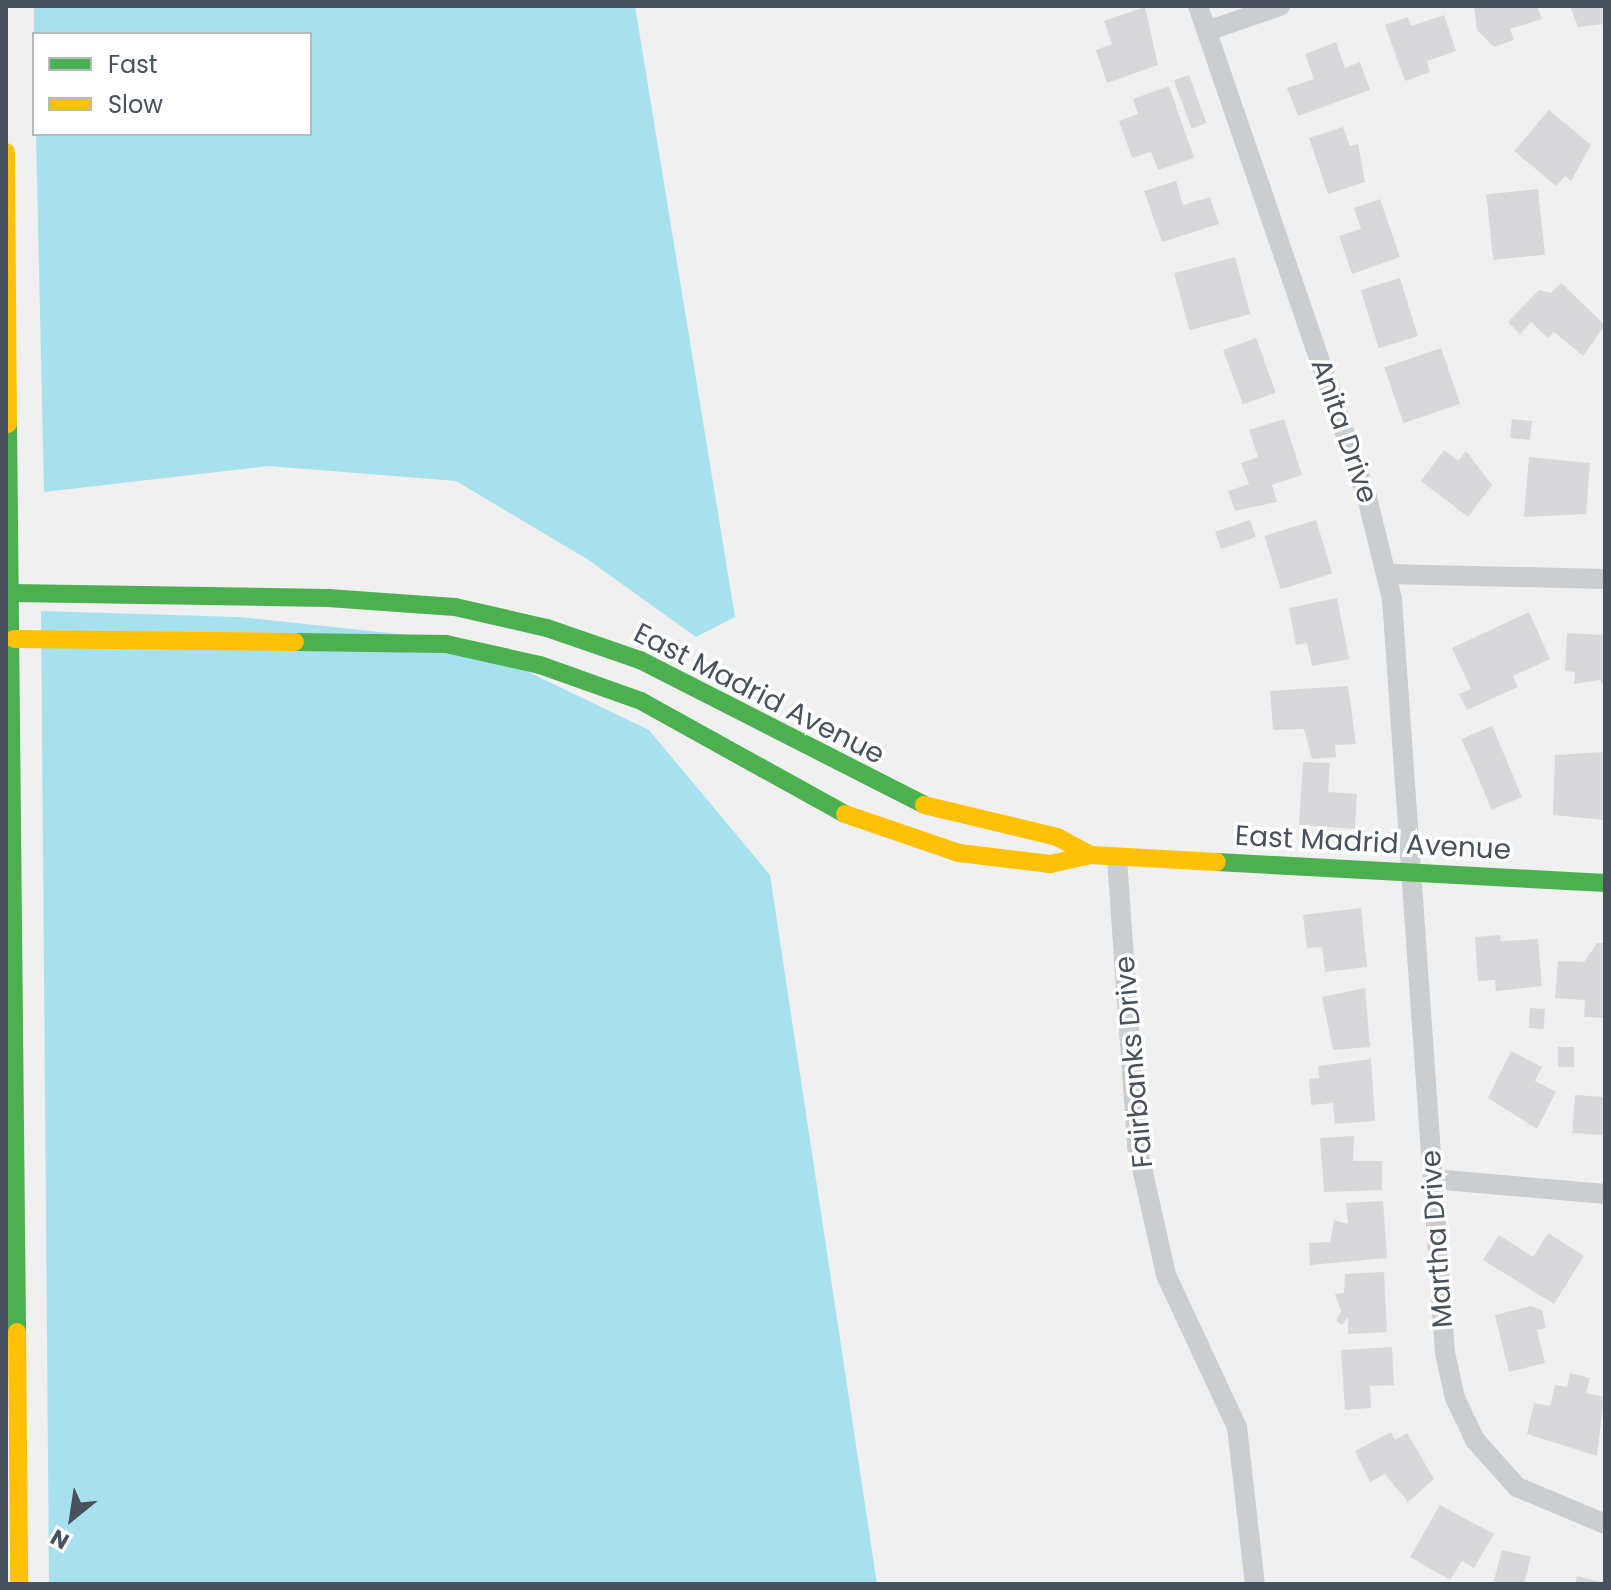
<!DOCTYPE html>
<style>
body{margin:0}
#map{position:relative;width:1611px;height:1590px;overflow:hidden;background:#f0f0f0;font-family:Poppins,sans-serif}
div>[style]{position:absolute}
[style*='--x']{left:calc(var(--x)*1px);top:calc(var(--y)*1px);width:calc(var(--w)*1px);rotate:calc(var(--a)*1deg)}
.water>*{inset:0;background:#a8e1ee}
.building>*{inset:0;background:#d8d8da;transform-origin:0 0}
.street>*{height:20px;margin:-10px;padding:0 10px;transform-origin:10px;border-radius:10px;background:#cbced1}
.fast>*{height:18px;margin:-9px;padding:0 9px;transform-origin:9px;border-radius:9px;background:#4caf50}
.slow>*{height:18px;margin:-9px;padding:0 9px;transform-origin:9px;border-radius:9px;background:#ffc107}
span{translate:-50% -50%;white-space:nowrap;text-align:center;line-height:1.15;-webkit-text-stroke:7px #fff;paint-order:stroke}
.street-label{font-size:28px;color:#47525d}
.frame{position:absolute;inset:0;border:8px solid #47525d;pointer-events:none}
.legend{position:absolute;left:32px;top:32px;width:280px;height:104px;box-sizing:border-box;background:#fff;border:2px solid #b5babe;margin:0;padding:10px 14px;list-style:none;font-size:24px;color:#47525d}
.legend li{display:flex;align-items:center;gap:16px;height:40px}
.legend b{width:40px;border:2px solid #b5babe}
.north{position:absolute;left:32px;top:1478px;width:80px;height:80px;-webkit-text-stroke:6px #fff;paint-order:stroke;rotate:210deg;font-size:22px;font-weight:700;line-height:32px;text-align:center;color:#47525d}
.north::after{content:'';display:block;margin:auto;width:28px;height:36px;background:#47525d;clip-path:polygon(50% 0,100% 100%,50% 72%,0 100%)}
</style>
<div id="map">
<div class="water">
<i style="clip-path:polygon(34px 6px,635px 6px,735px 617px,696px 637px,587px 559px,456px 481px,269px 466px,44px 492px,36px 134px,310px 134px,310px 34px,34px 34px)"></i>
<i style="clip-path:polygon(41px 611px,239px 617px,464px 641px,649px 730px,770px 875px,877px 1584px,49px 1584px)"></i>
</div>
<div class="building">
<i style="clip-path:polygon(1474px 6px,1537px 6px,1542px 19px,1510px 29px,1514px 40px,1494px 47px,1477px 30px)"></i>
<i style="clip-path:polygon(1570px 6px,1605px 6px,1605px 24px,1578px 27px)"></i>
<i style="clip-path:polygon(1145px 7px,1158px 65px,1107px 83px,1096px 50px,1112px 44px,1104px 21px)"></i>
<i style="clip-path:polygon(1444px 15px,1456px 51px,1427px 61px,1430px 72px,1405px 81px,1385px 25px,1408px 17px,1411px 26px)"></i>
<i style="clip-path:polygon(1336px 42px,1345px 68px,1360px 62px,1370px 90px,1298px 116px,1287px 88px,1314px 79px,1305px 54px)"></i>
<i style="left:1189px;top:75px;width:51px;height:16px;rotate:70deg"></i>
<i style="clip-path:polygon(1169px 86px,1194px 158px,1158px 170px,1151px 152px,1132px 158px,1119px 121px,1138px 114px,1133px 99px)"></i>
<i style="clip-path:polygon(1549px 110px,1591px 145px,1571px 181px,1565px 176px,1556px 186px,1514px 151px)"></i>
<i style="clip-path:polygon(1343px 127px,1350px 146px,1358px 144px,1365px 182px,1328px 194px,1309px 138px)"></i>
<i style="clip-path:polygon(1176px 181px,1183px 205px,1210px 197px,1219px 224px,1162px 242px,1144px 191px)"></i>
<i style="left:1538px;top:189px;width:66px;height:52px;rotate:84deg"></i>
<i style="clip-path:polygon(1380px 199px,1400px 257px,1352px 274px,1339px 236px,1361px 229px,1354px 208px)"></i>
<i style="left:1235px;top:257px;width:59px;height:63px;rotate:75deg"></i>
<i style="left:1400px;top:278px;width:61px;height:41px;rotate:73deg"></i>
<i style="clip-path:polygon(1561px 283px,1605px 325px,1583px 356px,1554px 332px,1548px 338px,1531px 322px,1520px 334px,1508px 322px,1539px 290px,1551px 293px)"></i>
<i style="left:1256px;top:338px;width:58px;height:35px;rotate:70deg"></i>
<i style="left:1441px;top:348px;width:59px;height:60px;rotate:71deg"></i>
<i style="clip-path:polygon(1284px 419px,1302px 475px,1272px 485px,1277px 502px,1235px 511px,1228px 491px,1249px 484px,1241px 463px,1258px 457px,1249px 430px)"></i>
<i style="left:1512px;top:419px;width:20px;height:19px;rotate:6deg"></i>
<i style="clip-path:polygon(1444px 450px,1458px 461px,1466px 451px,1492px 485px,1468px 517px,1421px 481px)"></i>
<i style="clip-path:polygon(1529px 457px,1590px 463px,1586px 514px,1524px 517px)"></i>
<i style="left:1250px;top:520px;width:18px;height:37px;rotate:71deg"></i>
<i style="left:1316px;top:520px;width:56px;height:54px;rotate:73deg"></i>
<i style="clip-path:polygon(1337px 598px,1349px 659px,1312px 666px,1307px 643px,1296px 645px,1289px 608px)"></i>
<i style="clip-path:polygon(1529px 612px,1550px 659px,1513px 676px,1518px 687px,1467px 710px,1459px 694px,1471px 689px,1452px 648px)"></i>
<i style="clip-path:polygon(1567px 633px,1605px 635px,1605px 689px,1600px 680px,1574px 684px,1575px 672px,1565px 671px)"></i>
<i style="clip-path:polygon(1348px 686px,1356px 744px,1335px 745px,1336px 757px,1312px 759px,1304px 729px,1273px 730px,1270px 691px)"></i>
<i style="left:1492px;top:726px;width:77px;height:33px;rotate:67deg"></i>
<i style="clip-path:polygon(1605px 752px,1605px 820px,1553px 815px,1555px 755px)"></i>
<i style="clip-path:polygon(1303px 762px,1330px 763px,1328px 792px,1357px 794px,1355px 829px,1299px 825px)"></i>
<i style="clip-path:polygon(1361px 908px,1367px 967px,1325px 972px,1322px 947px,1307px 948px,1303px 915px)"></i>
<i style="clip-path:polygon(1500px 935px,1501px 941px,1538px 939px,1542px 986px,1496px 991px,1495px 980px,1478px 981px,1475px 937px)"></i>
<i style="clip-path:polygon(1597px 943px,1605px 943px,1605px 1018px,1584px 1017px,1585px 1000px,1555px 998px,1558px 961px,1584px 962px)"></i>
<i style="clip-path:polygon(1365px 988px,1370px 1047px,1333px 1050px,1322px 997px)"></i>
<i style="left:1530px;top:1008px;width:15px;height:20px;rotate:4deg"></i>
<i style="left:1558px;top:1047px;width:16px;height:20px"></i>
<i style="clip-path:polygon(1511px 1051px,1542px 1067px,1535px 1081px,1556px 1092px,1537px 1129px,1488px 1098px)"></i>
<i style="clip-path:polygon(1371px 1059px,1375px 1121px,1335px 1124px,1333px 1103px,1311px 1105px,1309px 1079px,1319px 1078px,1318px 1066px)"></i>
<i style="left:1575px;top:1095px;width:30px;height:38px;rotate:4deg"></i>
<i style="clip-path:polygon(1354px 1136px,1353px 1161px,1382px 1161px,1382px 1190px,1324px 1192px,1320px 1138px)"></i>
<i style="clip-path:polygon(1383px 1201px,1387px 1258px,1310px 1265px,1309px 1243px,1330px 1242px,1334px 1220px,1348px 1224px,1346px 1203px)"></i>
<i style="clip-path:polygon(1548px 1233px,1584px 1256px,1554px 1304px,1483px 1260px,1499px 1235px,1533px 1257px)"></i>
<i style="clip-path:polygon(1384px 1272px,1387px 1332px,1348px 1334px,1348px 1317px,1342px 1325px,1336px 1321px,1341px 1311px,1335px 1294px,1344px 1293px,1345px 1274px)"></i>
<i style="clip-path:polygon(1531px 1306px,1542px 1310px,1546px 1328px,1537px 1330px,1545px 1363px,1509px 1372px,1495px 1315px)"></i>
<i style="clip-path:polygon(1392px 1347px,1394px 1385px,1370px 1386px,1371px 1408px,1345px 1410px,1341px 1350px)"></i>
<i style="clip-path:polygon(1570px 1373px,1590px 1378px,1586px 1393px,1604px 1397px,1597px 1456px,1527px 1434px,1534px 1403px,1550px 1406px,1555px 1385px,1567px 1387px)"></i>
<i style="clip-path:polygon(1391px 1432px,1395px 1440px,1407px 1433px,1434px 1479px,1408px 1502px,1385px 1474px,1370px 1482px,1355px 1451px)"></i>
<i style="clip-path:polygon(1440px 1505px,1494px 1534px,1474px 1568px,1462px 1561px,1450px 1580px,1410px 1557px)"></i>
<i style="clip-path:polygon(1502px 1550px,1531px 1557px,1524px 1584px,1493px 1584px)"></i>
<i style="clip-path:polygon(1577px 1576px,1605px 1583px,1605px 1584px,1575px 1584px)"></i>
</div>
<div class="street">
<i style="--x:1198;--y:6;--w:520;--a:71.04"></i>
<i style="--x:1367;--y:498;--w:104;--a:76.1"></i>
<i style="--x:1392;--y:599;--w:756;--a:85.98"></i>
<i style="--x:1445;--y:1353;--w:46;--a:77.5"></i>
<i style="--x:1455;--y:1398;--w:47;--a:64.5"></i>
<i style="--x:1475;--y:1440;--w:63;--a:48.2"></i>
<i style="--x:1517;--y:1487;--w:95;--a:22.8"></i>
<i style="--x:1207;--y:31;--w:77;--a:-18.9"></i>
<i style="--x:1387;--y:574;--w:218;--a:1.3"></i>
<i style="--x:1117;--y:858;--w:289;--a:86"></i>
<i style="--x:1137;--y:1146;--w:132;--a:77.3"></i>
<i style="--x:1166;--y:1275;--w:168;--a:65"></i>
<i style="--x:1237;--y:1427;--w:158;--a:83.5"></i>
<i style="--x:1433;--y:1179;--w:173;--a:5"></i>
</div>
<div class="fast">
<i style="--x:8;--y:424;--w:908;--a:89.43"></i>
<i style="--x:12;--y:593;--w:316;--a:0.9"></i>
<i style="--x:328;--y:598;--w:127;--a:4.1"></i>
<i style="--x:455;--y:607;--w:94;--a:12.9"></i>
<i style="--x:547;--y:628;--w:98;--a:19"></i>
<i style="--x:640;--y:660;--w:319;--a:27"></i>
<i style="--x:295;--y:642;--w:151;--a:0.8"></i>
<i style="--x:446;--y:644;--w:96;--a:12.6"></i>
<i style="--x:540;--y:665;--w:107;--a:19.6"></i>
<i style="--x:641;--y:701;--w:233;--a:29"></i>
<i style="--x:1217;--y:862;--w:389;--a:3.1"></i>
</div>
<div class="slow">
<i style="--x:6;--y:152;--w:272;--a:89.6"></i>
<i style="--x:14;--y:639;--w:281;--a:0.6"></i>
<i style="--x:924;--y:805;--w:137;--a:13.5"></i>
<i style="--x:1057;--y:837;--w:38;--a:28"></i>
<i style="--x:845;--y:814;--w:120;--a:18.9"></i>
<i style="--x:959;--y:853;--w:92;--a:6.9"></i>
<i style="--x:1050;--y:864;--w:42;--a:-12.4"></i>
<i style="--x:1091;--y:855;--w:126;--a:3.2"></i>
<i style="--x:17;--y:1332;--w:252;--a:89.5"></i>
</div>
<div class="street-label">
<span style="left:1344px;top:431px;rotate:71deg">Anita Drive</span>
<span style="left:759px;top:694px;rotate:27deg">East Madrid Avenue</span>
<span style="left:1373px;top:843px;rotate:3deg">East Madrid Avenue</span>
<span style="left:1134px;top:1062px;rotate:-95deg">Fairbanks Drive</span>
<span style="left:1437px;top:1239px;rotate:-94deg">Martha Drive</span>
</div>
<div class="frame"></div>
<ul class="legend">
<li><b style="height:10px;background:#4caf50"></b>Fast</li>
<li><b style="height:10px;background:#ffc107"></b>Slow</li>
</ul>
<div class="north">N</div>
</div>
